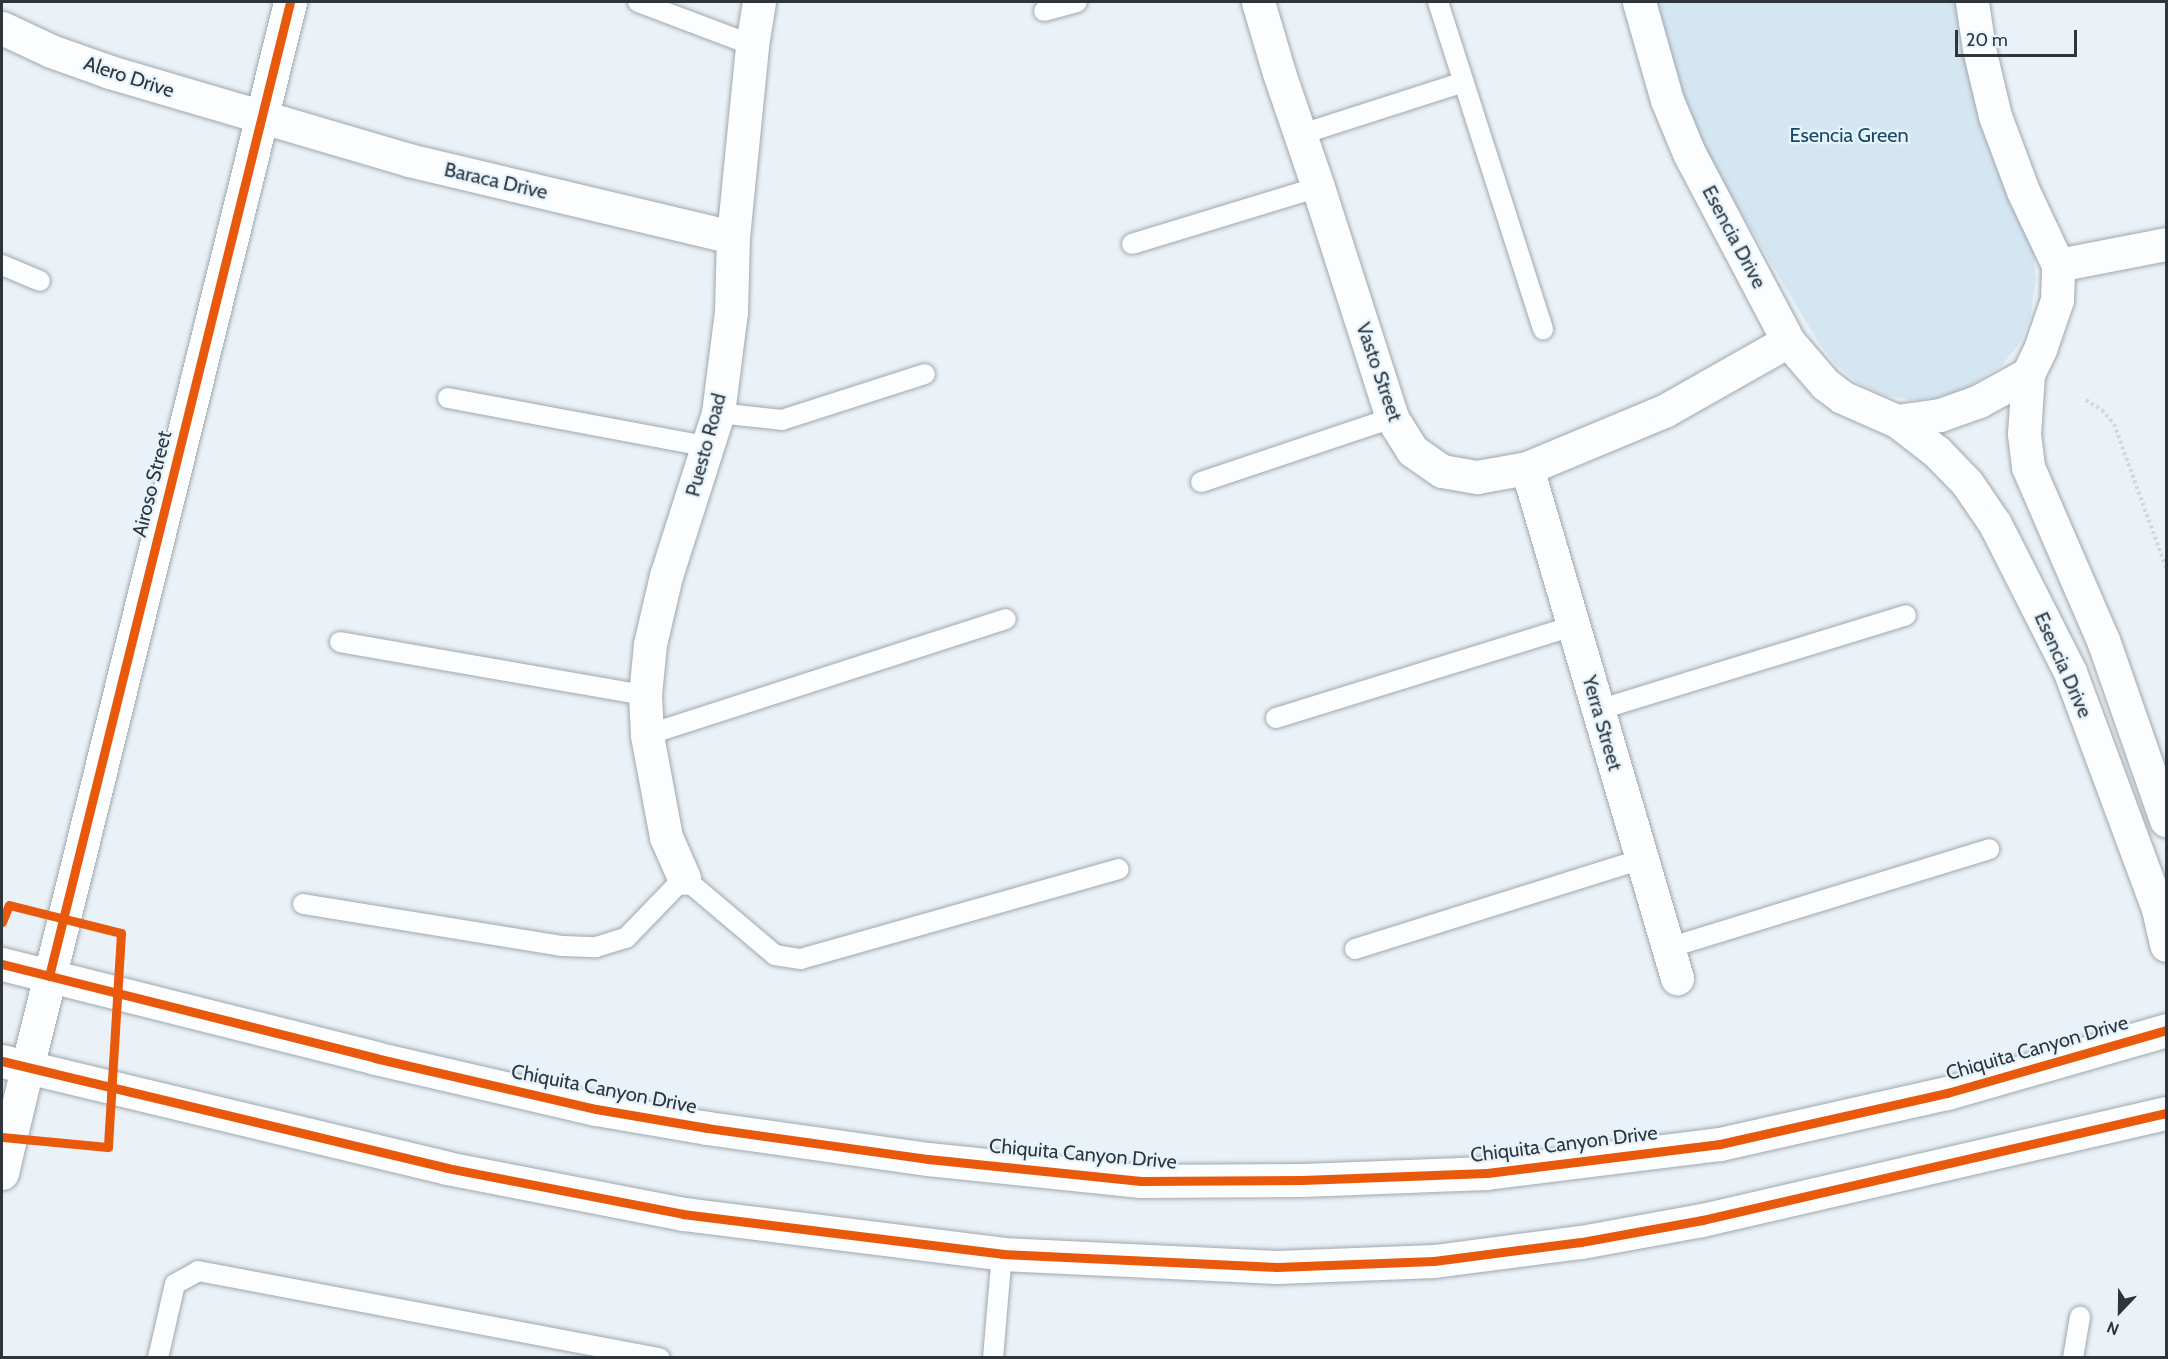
<!DOCTYPE html>
<style>
body{margin:0}
#map{position:relative;width:2168px;height:1359px;overflow:hidden;background:#ebf2f7;font-family:Cabin,sans-serif}
div>[style]{position:absolute}
[style*='--x']{left:calc(var(--x)*1px);top:calc(var(--y)*1px);width:calc(var(--w)*1px);rotate:calc(var(--a)*1deg)}
.green>*{inset:0;background:#d5e6f3}
.path>*{height:4px;margin-top:-2px;transform-origin:0;background:repeating-linear-gradient(90deg,#d5d8d9 0 3px,transparent 0 6px)}
.roads{filter:drop-shadow(0 0 2px #a0a7ac) drop-shadow(0 0 2px #a0a7ac)}
.service>*{height:20px;margin:-10px;padding:0 10px;transform-origin:10px;border-radius:10px;background:#fcfdfe}
.minor>*{height:33px;margin:-16.5px;padding:0 16.5px;transform-origin:16.5px;border-radius:16.5px;background:#fcfdfe}
.tertiary>*{height:33px;margin:-16.5px;padding:0 16.5px;transform-origin:16.5px;border-radius:16.5px;background:#fcfdfe}
.secondary>*{height:33px;margin:-16.5px;padding:0 16.5px;transform-origin:16.5px;border-radius:16.5px;background:#fcfdfe}
.cycleway>*{height:9px;margin:-4.5px;padding:0 4.5px;transform-origin:4.5px;border-radius:4.5px;background:#e8590c}
span{translate:-50% -50%;white-space:nowrap;text-align:center;line-height:1.15;-webkit-text-stroke:4.5px #e6f3fc;paint-order:stroke}
.street-label{font-size:20px;color:#2e363c}
.park-label{font-size:20px;color:#174964}
.frame{position:absolute;inset:0;border:3px solid #2e363c;pointer-events:none}
.north{position:absolute;left:2090px;top:1281px;width:60px;height:60px;-webkit-text-stroke:4px #e6f3fc;paint-order:stroke;rotate:202deg;font-size:16px;font-weight:700;line-height:24px;text-align:center;color:#2e363c}
.north::after{content:'';display:block;margin:auto;width:21px;height:27px;background:#2e363c;clip-path:polygon(50% 0,100% 100%,50% 72%,0 100%)}
.scale{position:absolute;left:1955px;top:30px;width:122px;height:27px;box-sizing:border-box;border:3px solid #2e363c;border-top:0;padding-left:8px;font-size:18px;line-height:21px;white-space:nowrap;color:#2e363c;-webkit-text-stroke:4px #e6f3fc;paint-order:stroke}
</style>
<div id="map">
<div class="green">
<i style="clip-path:polygon(1658px 2px,1957px 2px,2033px 248px,2036px 280px,2030px 318px,2019px 344px,2002px 365px,1965px 389px,1937px 398px,1911px 400px,1884px 395px,1860px 384px,1837px 366px,1818px 342px,1713px 165px,1687px 110px,1667px 52px)"></i>
</div>
<div class="path">
<i style="--x:2086;--y:400;--w:19;--a:32"></i>
<i style="--x:2102;--y:410;--w:18;--a:49"></i>
<i style="--x:2114;--y:424;--w:153;--a:70.1"></i>
</div>
<div class="roads">
<div class="service">
<i style="--x:638;--y:2;--w:122;--a:20.7"></i>
<i style="--x:1438;--y:2;--w:344;--a:72.2"></i>
<i style="--x:1044;--y:11;--w:34;--a:-15"></i>
<i style="--x:1299;--y:135;--w:173;--a:-17.8"></i>
<i style="--x:1132;--y:244;--w:195;--a:-17"></i>
<i style="--x:2;--y:265;--w:41;--a:22.8"></i>
<i style="--x:448;--y:398;--w:266;--a:10.6"></i>
<i style="--x:718;--y:413;--w:64;--a:6.2"></i>
<i style="--x:782;--y:420;--w:150;--a:-17.8"></i>
<i style="--x:1201;--y:482;--w:201;--a:-18.5"></i>
<i style="--x:340;--y:642;--w:310;--a:9.9"></i>
<i style="--x:1598;--y:710;--w:322;--a:-17.1"></i>
<i style="--x:1276;--y:718;--w:311;--a:-17.2"></i>
<i style="--x:647;--y:735;--w:377;--a:-17.9"></i>
<i style="--x:303;--y:904;--w:263;--a:9.2"></i>
<i style="--x:563;--y:946;--w:33;--a:2"></i>
<i style="--x:596;--y:947;--w:31;--a:-17"></i>
<i style="--x:626;--y:938;--w:83;--a:-46"></i>
<i style="--x:684;--y:878;--w:119;--a:40.2"></i>
<i style="--x:775;--y:955;--w:26;--a:9"></i>
<i style="--x:801;--y:959;--w:330;--a:-15.8"></i>
<i style="--x:1668;--y:948;--w:336;--a:-17.1"></i>
<i style="--x:1355;--y:949;--w:301;--a:-17.4"></i>
<i style="--x:158;--y:1358;--w:76;--a:-77.1"></i>
<i style="--x:175;--y:1284;--w:26;--a:-29"></i>
<i style="--x:198;--y:1271;--w:470;--a:10.7"></i>
<i style="--x:993;--y:1358;--w:104;--a:-85.1"></i>
<i style="--x:2073;--y:1358;--w:42;--a:-80.3"></i>
</div>
<div class="minor">
<i style="--x:1258;--y:2;--w:74;--a:73.5"></i>
<i style="--x:1279;--y:73;--w:120;--a:71.1"></i>
<i style="--x:1318;--y:187;--w:243;--a:72.2"></i>
<i style="--x:1392;--y:418;--w:39;--a:58"></i>
<i style="--x:1413;--y:451;--w:35;--a:35"></i>
<i style="--x:1442;--y:471;--w:36;--a:10"></i>
<i style="--x:1477;--y:477;--w:51;--a:-10.2"></i>
<i style="--x:1527;--y:468;--w:151;--a:-22.6"></i>
<i style="--x:1666;--y:410;--w:140;--a:-29.5"></i>
<i style="--x:2;--y:28;--w:54;--a:25.1"></i>
<i style="--x:51;--y:51;--w:63;--a:19.6"></i>
<i style="--x:110;--y:72;--w:312;--a:16.4"></i>
<i style="--x:409;--y:160;--w:333;--a:13.4"></i>
<i style="--x:2058;--y:265;--w:110;--a:-11"></i>
<i style="--x:1527;--y:468;--w:532;--a:73.61"></i>
<i style="--x:684;--y:878;--w:45;--a:-113.7"></i>
<i style="--x:666;--y:837;--w:104;--a:-100.6"></i>
<i style="--x:647;--y:735;--w:40;--a:-92.9"></i>
<i style="--x:645;--y:695;--w:51;--a:-84.4"></i>
<i style="--x:650;--y:644;--w:70;--a:-76.8"></i>
<i style="--x:666;--y:576;--w:171;--a:-72.3"></i>
<i style="--x:718;--y:413;--w:102;--a:-82.7"></i>
<i style="--x:731;--y:312;--w:75;--a:-88.5"></i>
<i style="--x:733;--y:237;--w:193;--a:-84.3"></i>
<i style="--x:752;--y:45;--w:44;--a:-80.8"></i>
<i style="--x:10;--y:1139;--w:73;--a:-76.5"></i>
</div>
<div class="tertiary">
<i style="--x:1639;--y:2;--w:102;--a:74.1"></i>
<i style="--x:1667;--y:100;--w:57;--a:67.5"></i>
<i style="--x:1689;--y:153;--w:212;--a:62.2"></i>
<i style="--x:1788;--y:341;--w:57;--a:49.3"></i>
<i style="--x:1825;--y:384;--w:21;--a:37"></i>
<i style="--x:1842;--y:397;--w:60;--a:23.6"></i>
<i style="--x:1897;--y:421;--w:43;--a:-7.9"></i>
<i style="--x:1940;--y:415;--w:41;--a:-19.7"></i>
<i style="--x:1979;--y:401;--w:56;--a:-28.9"></i>
<i style="--x:2028;--y:374;--w:28;--a:-64"></i>
<i style="--x:2040;--y:349;--w:52;--a:-70.9"></i>
<i style="--x:2057;--y:300;--w:35;--a:-88"></i>
<i style="--x:2058;--y:265;--w:82;--a:-115.3"></i>
<i style="--x:2023;--y:191;--w:80;--a:-110.5"></i>
<i style="--x:1995;--y:116;--w:69;--a:-103.4"></i>
<i style="--x:1979;--y:49;--w:48;--a:-98.5"></i>
<i style="--x:2028;--y:374;--w:60;--a:93.8"></i>
<i style="--x:2024;--y:434;--w:33;--a:83"></i>
<i style="--x:2028;--y:467;--w:189;--a:66.6"></i>
<i style="--x:2103;--y:640;--w:191;--a:70.7"></i>
<i style="--x:1897;--y:421;--w:51;--a:37.8"></i>
<i style="--x:1937;--y:452;--w:43;--a:45.9"></i>
<i style="--x:1967;--y:483;--w:50;--a:55.7"></i>
<i style="--x:1995;--y:524;--w:166;--a:63.1"></i>
<i style="--x:2070;--y:672;--w:253;--a:69.6"></i>
<i style="--x:2158;--y:909;--w:37;--a:77"></i>
<i style="--x:27;--y:1068;--w:1098;--a:-76.14"></i>
<i style="--x:2;--y:1173;--w:35;--a:-77"></i>
</div>
<div class="secondary">
<i style="--x:2;--y:964;--w:385;--a:14.1"></i>
<i style="--x:375;--y:1058;--w:227;--a:13"></i>
<i style="--x:596;--y:1109;--w:113;--a:9.7"></i>
<i style="--x:707;--y:1128;--w:223;--a:8"></i>
<i style="--x:928;--y:1159;--w:214;--a:5.9"></i>
<i style="--x:1141;--y:1181;--w:161;--a:-0.4"></i>
<i style="--x:1302;--y:1180;--w:185;--a:-2.2"></i>
<i style="--x:1487;--y:1173;--w:235;--a:-7.1"></i>
<i style="--x:1720;--y:1144;--w:233;--a:-12.7"></i>
<i style="--x:1947;--y:1093;--w:228;--a:-16"></i>
<i style="--x:2;--y:1061;--w:458;--a:13.5"></i>
<i style="--x:447;--y:1168;--w:240;--a:11"></i>
<i style="--x:683;--y:1214;--w:321;--a:7.1"></i>
<i style="--x:1002;--y:1254;--w:275;--a:2.7"></i>
<i style="--x:1277;--y:1267;--w:157;--a:-2.2"></i>
<i style="--x:1434;--y:1261;--w:148;--a:-7.4"></i>
<i style="--x:1581;--y:1242;--w:123;--a:-10.3"></i>
<i style="--x:1702;--y:1220;--w:476;--a:-13"></i>
</div>
</div>
<div class="cycleway">
<i style="--x:2;--y:922;--w:18;--a:-68"></i>
<i style="--x:9;--y:905;--w:115;--a:14"></i>
<i style="--x:121;--y:933;--w:214;--a:93.5"></i>
<i style="--x:108;--y:1147;--w:106;--a:-174.6"></i>
<i style="--x:2;--y:964;--w:385;--a:14.1"></i>
<i style="--x:375;--y:1058;--w:227;--a:13"></i>
<i style="--x:596;--y:1109;--w:113;--a:9.7"></i>
<i style="--x:707;--y:1128;--w:223;--a:8"></i>
<i style="--x:928;--y:1159;--w:214;--a:5.9"></i>
<i style="--x:1141;--y:1181;--w:161;--a:-0.4"></i>
<i style="--x:1302;--y:1180;--w:185;--a:-2.2"></i>
<i style="--x:1487;--y:1173;--w:235;--a:-7.1"></i>
<i style="--x:1720;--y:1144;--w:233;--a:-12.7"></i>
<i style="--x:1947;--y:1093;--w:228;--a:-16"></i>
<i style="--x:49;--y:976;--w:1003;--a:-76.1"></i>
<i style="--x:2;--y:1061;--w:458;--a:13.5"></i>
<i style="--x:447;--y:1168;--w:240;--a:11"></i>
<i style="--x:683;--y:1214;--w:321;--a:7.1"></i>
<i style="--x:1002;--y:1254;--w:275;--a:2.7"></i>
<i style="--x:1277;--y:1267;--w:157;--a:-2.2"></i>
<i style="--x:1434;--y:1261;--w:148;--a:-7.4"></i>
<i style="--x:1581;--y:1242;--w:123;--a:-10.3"></i>
<i style="--x:1702;--y:1220;--w:476;--a:-13"></i>
</div>
<div class="street-label">
<span style="left:129px;top:77px;rotate:18deg">Alero Drive</span>
<span style="left:496px;top:181px;rotate:13deg">Baraca Drive</span>
<span style="left:1734px;top:237px;rotate:62deg">Esencia Drive</span>
<span style="left:1379px;top:372px;rotate:71deg">Vasto Street</span>
<span style="left:706px;top:445px;rotate:-75deg">Puesto Road</span>
<span style="left:152px;top:484px;rotate:-76deg">Airoso Street</span>
<span style="left:2063px;top:665px;rotate:66deg">Esencia Drive</span>
<span style="left:1602px;top:723px;rotate:74deg">Yerra Street</span>
<span style="left:2037px;top:1048px;rotate:-16deg">Chiquita Canyon Drive</span>
<span style="left:604px;top:1089px;rotate:11deg">Chiquita Canyon Drive</span>
<span style="left:1564px;top:1144px;rotate:-7deg">Chiquita Canyon Drive</span>
<span style="left:1083px;top:1154px;rotate:5deg">Chiquita Canyon Drive</span>
</div>
<div class="park-label">
<span style="left:1849px;top:135px">Esencia Green</span>
</div>
<div class="frame"></div>
<div class="north">N</div>
<div class="scale">20 m</div>
</div>
